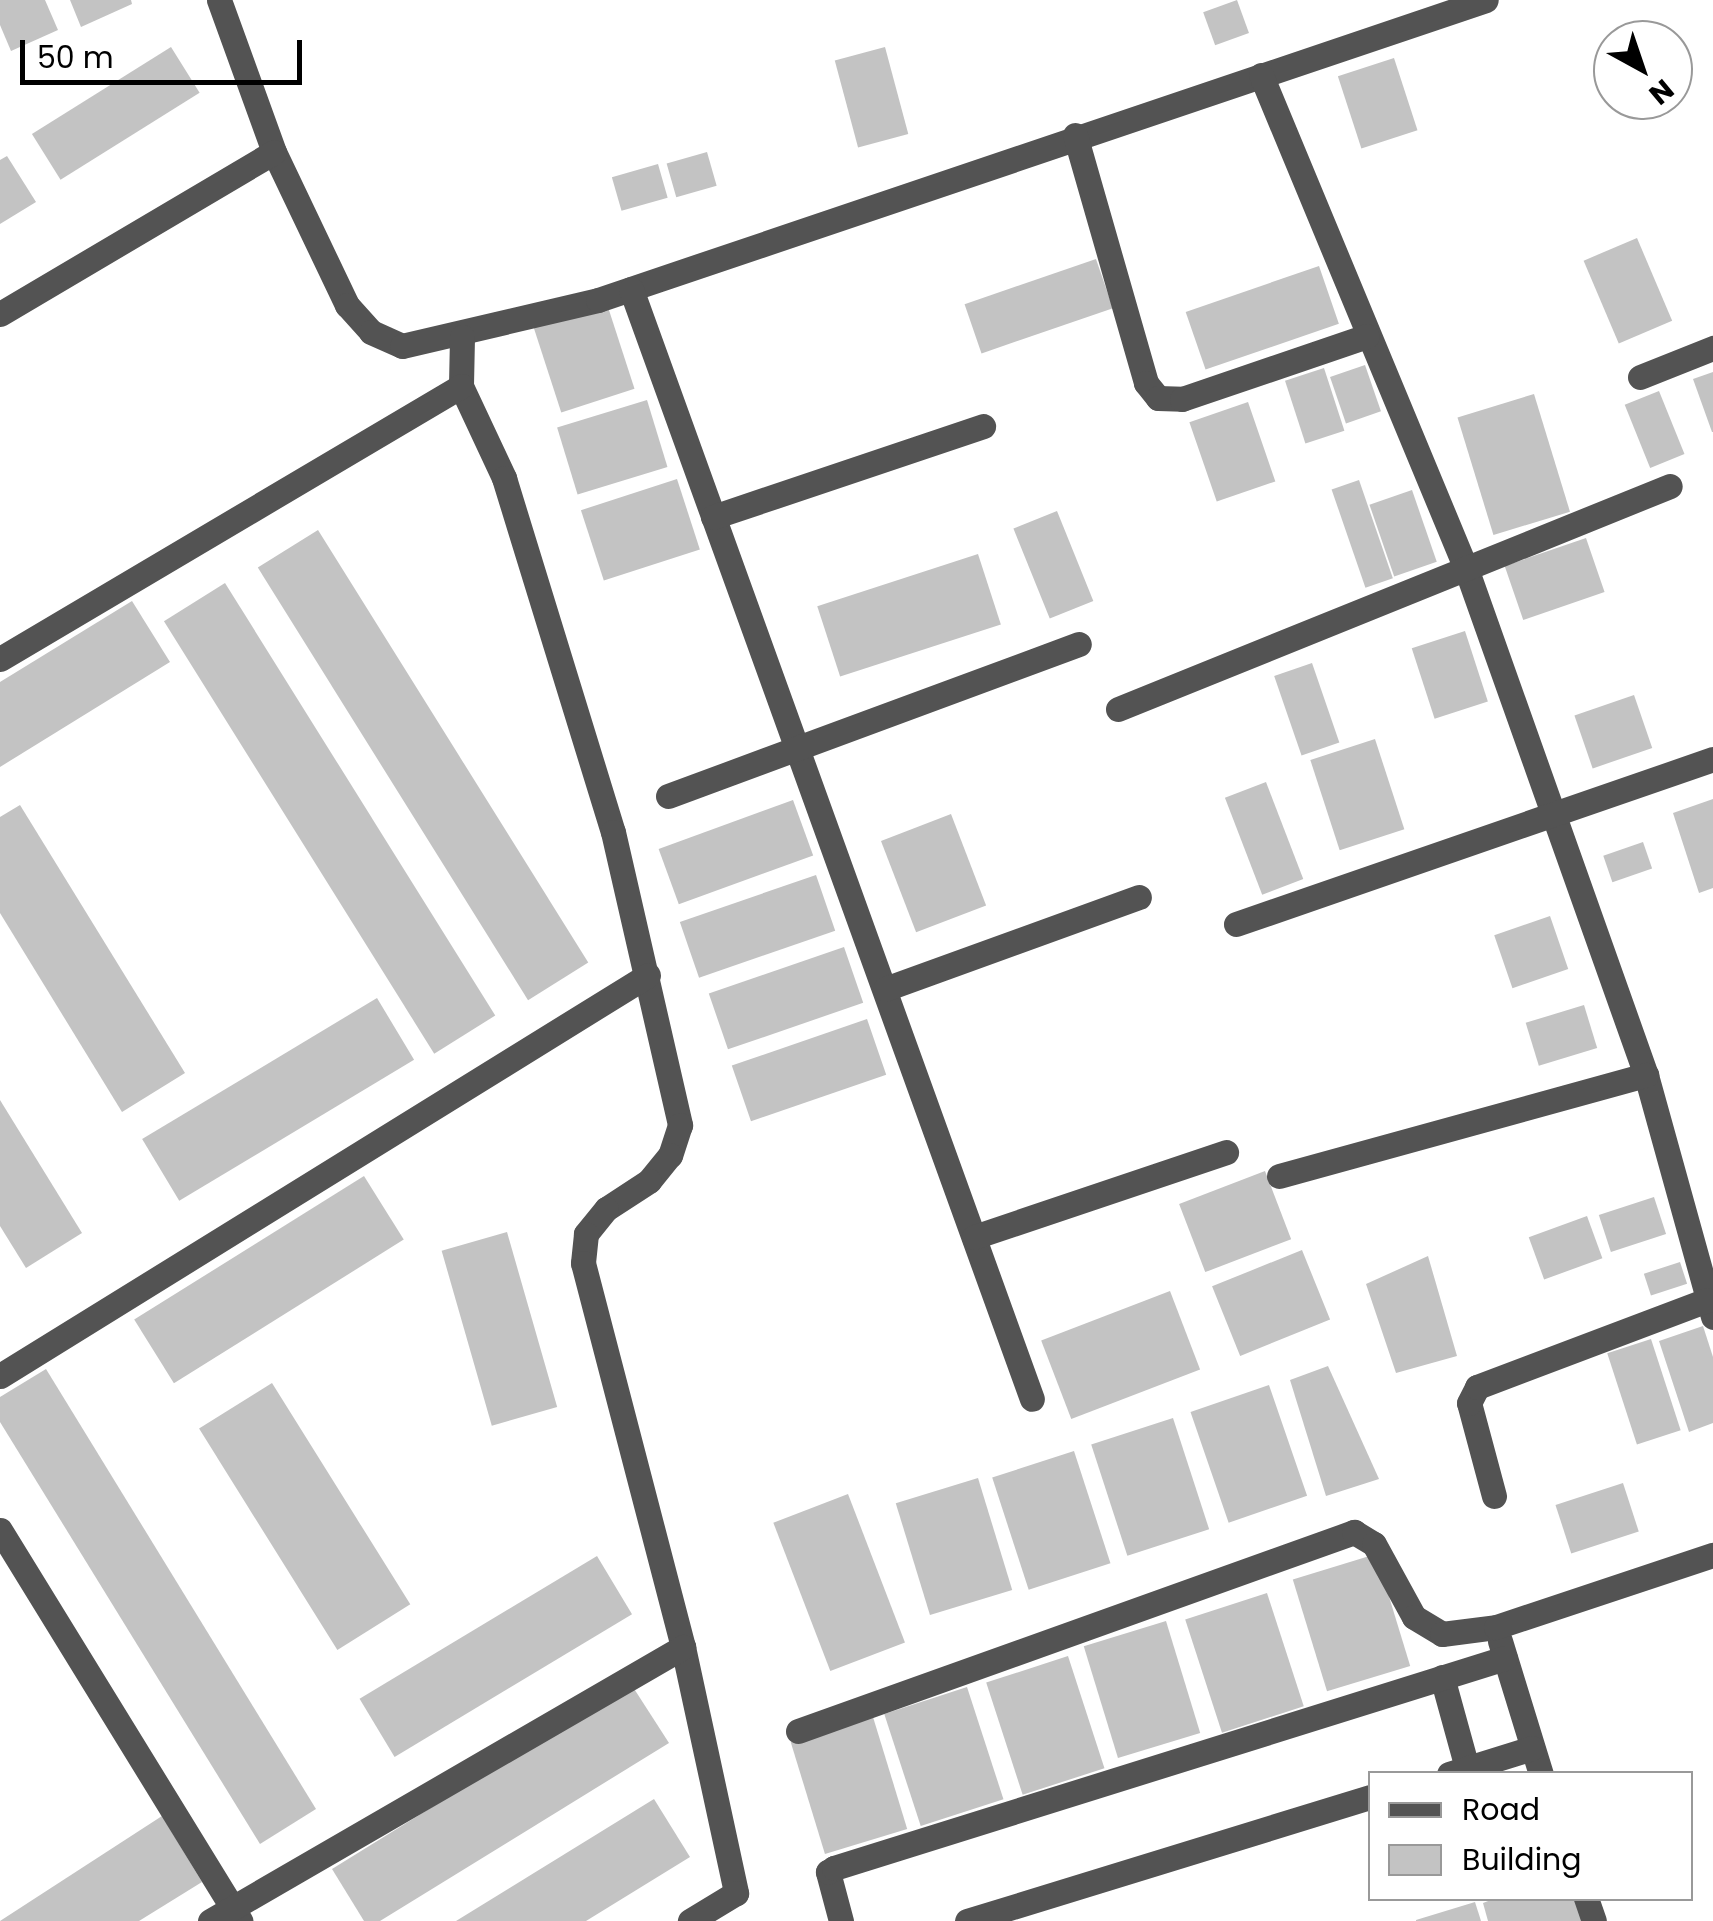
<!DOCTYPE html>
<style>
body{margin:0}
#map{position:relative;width:1713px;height:1921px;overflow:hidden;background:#fff;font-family:Poppins,sans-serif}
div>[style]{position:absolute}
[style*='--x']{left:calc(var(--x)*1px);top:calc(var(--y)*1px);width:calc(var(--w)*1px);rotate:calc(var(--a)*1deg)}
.building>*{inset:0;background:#c3c3c3;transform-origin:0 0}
.minor>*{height:25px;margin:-12.5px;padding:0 12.5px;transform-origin:12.5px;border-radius:12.5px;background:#535353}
span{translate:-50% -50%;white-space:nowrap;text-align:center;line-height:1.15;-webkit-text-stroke:8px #fff;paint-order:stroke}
.legend{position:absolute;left:1368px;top:1771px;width:325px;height:130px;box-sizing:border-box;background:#fff;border:2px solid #999;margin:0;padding:12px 18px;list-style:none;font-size:30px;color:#000}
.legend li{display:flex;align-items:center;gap:20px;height:50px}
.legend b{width:50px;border:2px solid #999}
.north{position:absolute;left:1593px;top:20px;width:100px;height:100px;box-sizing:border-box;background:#fff;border:2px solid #999;border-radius:50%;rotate:140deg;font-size:28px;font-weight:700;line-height:40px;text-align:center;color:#000}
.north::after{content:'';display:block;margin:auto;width:35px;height:45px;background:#000;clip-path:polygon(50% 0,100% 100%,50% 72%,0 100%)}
.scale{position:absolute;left:20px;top:40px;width:282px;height:45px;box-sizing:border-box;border:5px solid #000;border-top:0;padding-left:12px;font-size:30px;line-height:35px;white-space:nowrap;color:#000;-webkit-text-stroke:8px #fff;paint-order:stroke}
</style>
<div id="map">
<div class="building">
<i style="clip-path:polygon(0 0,45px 0,58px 30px,11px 51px,0 25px)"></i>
<i style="clip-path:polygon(70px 0,131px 0,132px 4px,81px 27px)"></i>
<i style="left:1237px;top:0;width:35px;height:36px;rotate:70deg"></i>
<i style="left:171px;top:47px;width:54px;height:164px;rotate:58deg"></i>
<i style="left:885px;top:47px;width:90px;height:52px;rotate:75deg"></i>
<i style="left:1394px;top:58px;width:76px;height:59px;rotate:72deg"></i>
<i style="left:707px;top:152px;width:35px;height:42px;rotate:74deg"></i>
<i style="clip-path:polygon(7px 156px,36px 202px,0 224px,0 160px)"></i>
<i style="left:658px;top:164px;width:35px;height:48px;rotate:74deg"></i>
<i style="left:1637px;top:238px;width:90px;height:58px;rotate:67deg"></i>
<i style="left:1096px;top:259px;width:52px;height:139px;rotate:71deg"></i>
<i style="left:1319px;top:266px;width:61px;height:141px;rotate:71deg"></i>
<i style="left:607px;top:304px;width:89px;height:77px;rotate:72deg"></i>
<i style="left:1365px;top:365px;width:49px;height:37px;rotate:71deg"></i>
<i style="left:1324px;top:368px;width:66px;height:41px;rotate:72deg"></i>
<i style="clip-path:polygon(1713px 372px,1713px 432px,1712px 432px,1693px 379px)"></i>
<i style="left:1659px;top:391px;width:68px;height:37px;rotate:68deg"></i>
<i style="left:1534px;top:394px;width:123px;height:80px;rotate:73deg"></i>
<i style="left:647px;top:400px;width:70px;height:94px;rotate:73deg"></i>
<i style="left:1248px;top:402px;width:84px;height:62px;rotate:71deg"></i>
<i style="left:677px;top:479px;width:74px;height:101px;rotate:72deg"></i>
<i style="left:1359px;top:480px;width:104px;height:29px;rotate:71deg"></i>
<i style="left:1412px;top:490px;width:76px;height:45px;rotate:71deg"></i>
<i style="left:1057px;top:511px;width:97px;height:47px;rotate:68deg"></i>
<i style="left:318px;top:530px;width:510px;height:71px;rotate:58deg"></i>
<i style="left:1586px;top:538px;width:57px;height:86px;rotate:71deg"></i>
<i style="left:978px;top:554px;width:74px;height:169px;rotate:72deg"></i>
<i style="left:225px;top:583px;width:510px;height:72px;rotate:58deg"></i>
<i style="clip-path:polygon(132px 601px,170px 662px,0 767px,0 682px)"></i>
<i style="left:1465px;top:631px;width:74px;height:56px;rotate:72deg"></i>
<i style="left:1312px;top:663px;width:84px;height:40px;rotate:71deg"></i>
<i style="left:1634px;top:695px;width:56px;height:63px;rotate:71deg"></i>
<i style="left:1375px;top:739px;width:95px;height:68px;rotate:72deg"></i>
<i style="left:1266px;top:782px;width:104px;height:44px;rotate:69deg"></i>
<i style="clip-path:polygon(1713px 799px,1713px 888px,1699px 893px,1673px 813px)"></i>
<i style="left:793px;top:800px;width:59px;height:143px;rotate:70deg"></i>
<i style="clip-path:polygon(20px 805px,185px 1073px,122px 1112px,0 913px,0 817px)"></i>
<i style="left:951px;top:814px;width:98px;height:75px;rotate:69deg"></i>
<i style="left:1643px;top:842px;width:28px;height:42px;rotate:71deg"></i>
<i style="left:816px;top:875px;width:59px;height:144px;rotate:71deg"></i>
<i style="left:1550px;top:916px;width:56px;height:59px;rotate:71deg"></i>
<i style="left:844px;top:947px;width:59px;height:143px;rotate:71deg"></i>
<i style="left:377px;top:998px;width:72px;height:274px;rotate:59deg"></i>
<i style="left:1584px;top:1005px;width:45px;height:61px;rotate:73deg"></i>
<i style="left:867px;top:1019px;width:59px;height:143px;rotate:71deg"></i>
<i style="clip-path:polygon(0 1100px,82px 1233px,26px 1268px,0 1226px)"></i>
<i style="left:1265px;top:1171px;width:73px;height:92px;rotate:69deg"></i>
<i style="left:364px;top:1176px;width:75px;height:271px;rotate:58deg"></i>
<i style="left:1654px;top:1197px;width:39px;height:58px;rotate:72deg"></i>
<i style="left:1587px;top:1216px;width:45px;height:62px;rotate:70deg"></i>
<i style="left:507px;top:1232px;width:182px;height:68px;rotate:74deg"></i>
<i style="left:1302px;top:1250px;width:75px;height:97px;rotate:68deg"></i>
<i style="clip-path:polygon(1428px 1256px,1457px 1356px,1396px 1373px,1366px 1284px)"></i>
<i style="left:1680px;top:1262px;width:23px;height:38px;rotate:72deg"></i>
<i style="left:1170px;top:1291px;width:84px;height:138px;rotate:69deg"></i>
<i style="clip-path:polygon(1703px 1326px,1713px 1357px,1713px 1423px,1689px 1432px,1659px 1341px)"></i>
<i style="left:1651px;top:1339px;width:96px;height:46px;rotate:72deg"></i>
<i style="clip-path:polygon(1328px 1366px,1379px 1479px,1326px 1496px,1290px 1380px)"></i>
<i style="clip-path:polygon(46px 1369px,316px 1809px,260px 1844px,0 1422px,0 1397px)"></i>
<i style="left:272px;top:1383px;width:261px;height:86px;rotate:58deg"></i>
<i style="left:1269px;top:1385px;width:117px;height:83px;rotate:71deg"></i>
<i style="left:1173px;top:1418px;width:117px;height:86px;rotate:72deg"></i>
<i style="left:1074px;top:1451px;width:118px;height:86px;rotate:72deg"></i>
<i style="left:978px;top:1478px;width:117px;height:86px;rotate:73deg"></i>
<i style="left:1623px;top:1483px;width:51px;height:71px;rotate:72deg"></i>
<i style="left:848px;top:1494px;width:159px;height:80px;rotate:69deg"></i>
<i style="left:1376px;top:1554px;width:117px;height:87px;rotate:73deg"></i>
<i style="left:597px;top:1556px;width:68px;height:277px;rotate:59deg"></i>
<i style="left:1267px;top:1593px;width:119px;height:86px;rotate:72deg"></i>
<i style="left:1166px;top:1621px;width:117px;height:86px;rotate:73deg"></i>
<i style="left:1068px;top:1656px;width:118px;height:86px;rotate:72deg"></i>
<i style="clip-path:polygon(631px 1684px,669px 1743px,380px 1921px,364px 1921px,332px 1869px)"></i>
<i style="left:967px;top:1687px;width:118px;height:87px;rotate:72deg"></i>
<i style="left:873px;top:1717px;width:117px;height:86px;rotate:73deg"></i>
<i style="clip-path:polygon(654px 1799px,690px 1857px,586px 1921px,456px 1921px)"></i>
<i style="clip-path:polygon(162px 1816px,202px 1882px,139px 1921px,0 1921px)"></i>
<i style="clip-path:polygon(1496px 1898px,1577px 1898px,1584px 1921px,1488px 1921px,1483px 1903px)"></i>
<i style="clip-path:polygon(1475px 1902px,1481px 1921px,1416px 1921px,1416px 1920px)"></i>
</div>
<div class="minor">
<i style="--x:219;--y:0;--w:162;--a:70.1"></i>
<i style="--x:274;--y:152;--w:170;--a:64.5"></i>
<i style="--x:347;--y:305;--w:36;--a:48"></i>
<i style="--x:371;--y:332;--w:34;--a:24"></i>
<i style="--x:402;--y:346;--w:201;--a:-13.2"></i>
<i style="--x:598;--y:300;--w:937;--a:-18.67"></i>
<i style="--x:1261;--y:75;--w:537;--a:67.45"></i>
<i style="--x:1467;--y:571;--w:535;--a:70.45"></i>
<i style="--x:1646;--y:1075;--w:251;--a:74.5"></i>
<i style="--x:1075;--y:135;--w:258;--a:74"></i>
<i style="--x:1146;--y:383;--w:19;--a:51"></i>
<i style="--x:1158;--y:398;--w:24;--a:2"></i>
<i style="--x:1182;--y:399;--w:195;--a:-18.8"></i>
<i style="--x:631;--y:289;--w:1180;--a:70.14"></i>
<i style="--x:0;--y:314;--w:318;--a:-30.6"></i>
<i style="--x:462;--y:337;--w:49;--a:91.2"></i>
<i style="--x:461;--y:386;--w:102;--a:64.9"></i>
<i style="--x:504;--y:478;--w:370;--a:72.9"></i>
<i style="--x:613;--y:832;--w:301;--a:77.1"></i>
<i style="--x:680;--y:1125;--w:32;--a:108"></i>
<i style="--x:670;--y:1155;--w:33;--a:129"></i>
<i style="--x:649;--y:1181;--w:51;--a:146.9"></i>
<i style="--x:606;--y:1209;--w:32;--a:129"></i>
<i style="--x:586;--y:1234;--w:29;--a:96"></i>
<i style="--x:583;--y:1263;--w:397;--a:75.4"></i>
<i style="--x:683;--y:1647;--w:252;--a:77.8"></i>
<i style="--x:736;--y:1893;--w:54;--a:148.7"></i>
<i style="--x:1640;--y:377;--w:79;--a:-21.7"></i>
<i style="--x:713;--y:517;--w:285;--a:-18.6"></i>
<i style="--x:0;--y:659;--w:536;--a:-30.63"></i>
<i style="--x:1118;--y:709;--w:595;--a:-22"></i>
<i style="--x:668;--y:796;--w:438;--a:-20.3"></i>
<i style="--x:1236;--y:924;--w:505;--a:-19.08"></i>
<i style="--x:885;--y:989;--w:270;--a:-19.9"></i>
<i style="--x:1279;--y:1176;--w:381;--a:-15.4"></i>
<i style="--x:974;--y:1237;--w:266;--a:-18.6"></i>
<i style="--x:0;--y:1376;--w:762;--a:-31.75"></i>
<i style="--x:1494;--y:1496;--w:96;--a:-105"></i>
<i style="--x:1469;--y:1403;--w:18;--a:-63"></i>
<i style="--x:1477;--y:1387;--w:246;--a:-20.7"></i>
<i style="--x:0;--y:1530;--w:459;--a:58.4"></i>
<i style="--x:1500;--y:1641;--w:139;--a:72.9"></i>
<i style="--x:1442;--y:1677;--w:94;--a:74.6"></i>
<i style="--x:798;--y:1731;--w:591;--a:-19.69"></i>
<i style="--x:1354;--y:1532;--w:23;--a:31"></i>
<i style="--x:1374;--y:1544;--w:83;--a:61.3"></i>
<i style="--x:1414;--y:1617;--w:33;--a:31"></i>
<i style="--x:1442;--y:1634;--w:54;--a:-7.4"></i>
<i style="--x:1496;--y:1627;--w:229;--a:-18.4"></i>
<i style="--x:1449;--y:1774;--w:87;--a:-17.4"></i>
<i style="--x:1586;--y:1898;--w:24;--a:71"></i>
<i style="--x:210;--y:1921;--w:547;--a:-30.08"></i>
<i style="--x:841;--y:1921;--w:51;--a:-104.9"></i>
<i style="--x:828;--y:1872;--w:7;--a:-34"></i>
<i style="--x:834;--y:1868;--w:703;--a:-17.38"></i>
<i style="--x:967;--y:1921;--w:422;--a:-17.1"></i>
</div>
<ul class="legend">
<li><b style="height:12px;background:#535353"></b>Road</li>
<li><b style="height:28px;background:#c3c3c3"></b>Building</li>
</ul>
<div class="north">N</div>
<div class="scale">50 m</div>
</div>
